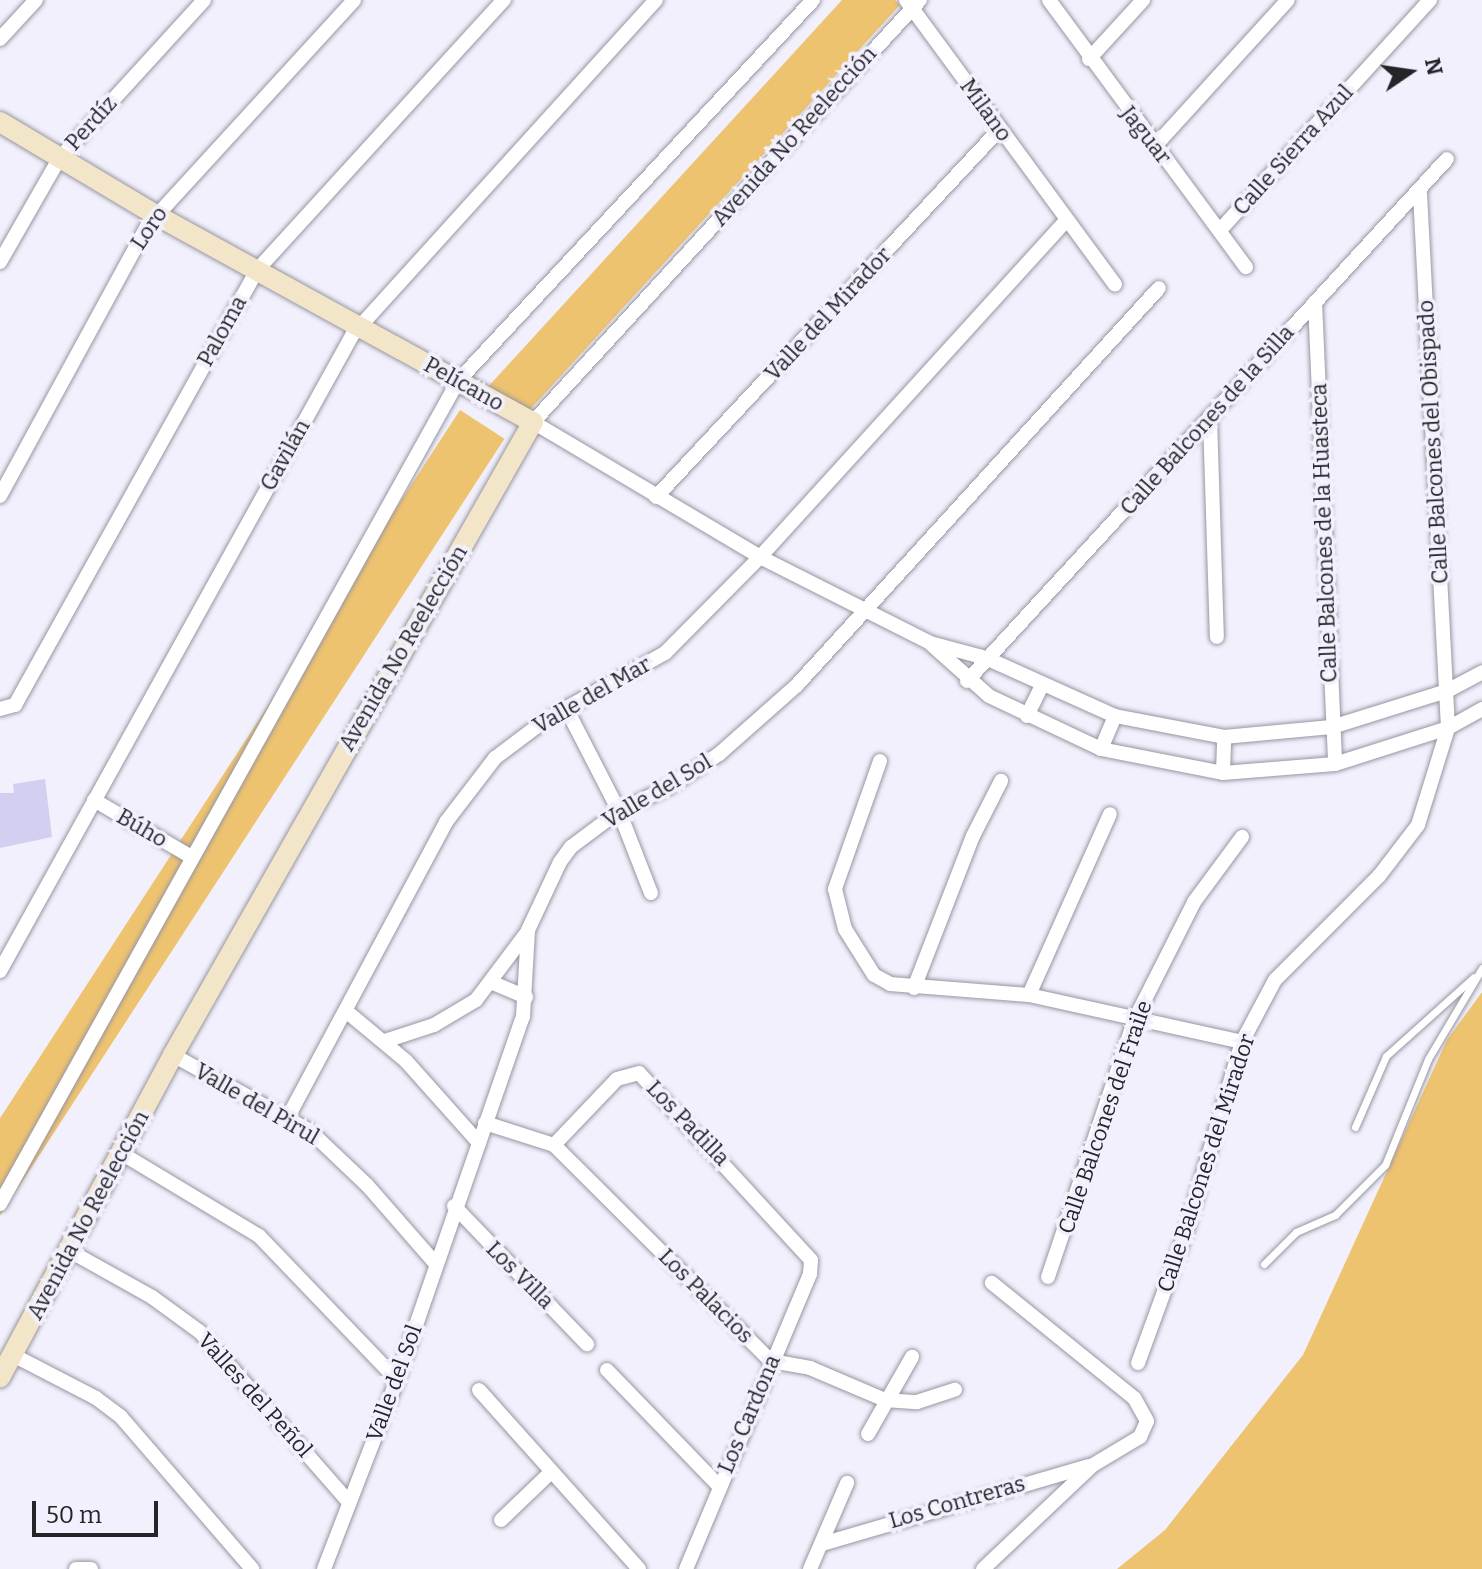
<!DOCTYPE html>
<meta charset="utf-8">
<style>
body{margin:0}
#map{position:relative;width:1482px;height:1569px;overflow:hidden;background:#f1f0fc;font-family:Bitter,serif}
div>[style]{position:absolute}
[style*='--x']{left:calc(var(--x)*1px);top:calc(var(--y)*1px);width:calc(var(--w)*1px);rotate:calc(var(--a)*1deg)}
.green>*{inset:0;background:#eec370;transform-origin:0 0}
.building>*{inset:0;background:#d3cff1}
.roads{filter:drop-shadow(0 0 2px #9796a1) drop-shadow(0 0 2px #9796a1)}
.lane>*{height:7px;margin:-3.5px;padding:0 3.5px;transform-origin:3.5px;border-radius:3.5px;background:#fff}
.street>*{height:14px;margin:-7px;padding:0 7px;transform-origin:7px;border-radius:7px;background:#fff}
.secondary>*{height:20px;margin:-10px;padding:0 10px;transform-origin:10px;border-radius:10px;background:#f3e5c8}
span{translate:-50% -50%;white-space:nowrap;text-align:center;line-height:1.15;-webkit-text-stroke:7px #f1f0fc;paint-order:stroke}
.street-label{font-size:22px;color:#252428}
.north{position:absolute;left:1370px;top:32px;width:80px;height:80px;-webkit-text-stroke:6px #f1f0fc;paint-order:stroke;rotate:77deg;font-size:22px;font-weight:700;line-height:32px;text-align:center;color:#252428}
.north::after{content:'';display:block;margin:auto;width:28px;height:36px;background:#252428;clip-path:polygon(50% 0,100% 100%,50% 72%,0 100%)}
.scale{position:absolute;left:32px;top:1501px;width:126px;height:36px;box-sizing:border-box;border:4px solid #252428;border-top:0;padding-left:10px;font-size:24px;line-height:28px;white-space:nowrap;color:#252428;-webkit-text-stroke:6px #f1f0fc;paint-order:stroke}
</style>
<div id="map">
<div class="green">
<i style="clip-path:polygon(842px 0,895px 0,900px 5px,526px 414px,486px 389px)"></i>
<i style="left:460px;top:410px;width:53px;height:945px;rotate:33deg"></i>
<i style="clip-path:polygon(1482px 992px,1482px 1569px,1117px 1569px,1165px 1530px,1303px 1355px,1447px 1040px)"></i>
</div>
<div class="building">
<i style="clip-path:polygon(45px 779px,52px 837px,0 848px,0 793px,14px 793px,13px 784px)"></i>
</div>
<div class="roads">
<div class="lane">
<i style="--x:1355;--y:1127;--w:77;--a:-66.4"></i>
<i style="--x:1386;--y:1056;--w:118;--a:-41.9"></i>
<i style="--x:1264;--y:1264;--w:45;--a:-45"></i>
<i style="--x:1296;--y:1232;--w:43;--a:-23.6"></i>
<i style="--x:1335;--y:1215;--w:71;--a:-45"></i>
<i style="--x:1385;--y:1165;--w:114;--a:-67.9"></i>
<i style="--x:1428;--y:1059;--w:106;--a:-59.3"></i>
</div>
<div class="street">
<i style="--x:906;--y:0;--w:353;--a:53.7"></i>
<i style="--x:920;--y:0;--w:573;--a:132.52"></i>
<i style="--x:533;--y:422;--w:264;--a:30.7"></i>
<i style="--x:760;--y:557;--w:191;--a:26.8"></i>
<i style="--x:930;--y:643;--w:58;--a:15"></i>
<i style="--x:986;--y:658;--w:141;--a:24.2"></i>
<i style="--x:1115;--y:716;--w:111;--a:10.9"></i>
<i style="--x:1224;--y:737;--w:108;--a:-5.3"></i>
<i style="--x:1332;--y:727;--w:121;--a:-17.4"></i>
<i style="--x:1447;--y:691;--w:40;--a:-28"></i>
<i style="--x:1049;--y:0;--w:332;--a:53.6"></i>
<i style="--x:0;--y:39;--w:53;--a:-47.3"></i>
<i style="--x:1089;--y:59;--w:80;--a:-47.5"></i>
<i style="--x:1155;--y:146;--w:197;--a:-47.7"></i>
<i style="--x:1221;--y:229;--w:310;--a:-47.6"></i>
<i style="--x:0;--y:262;--w:119;--a:-60.2"></i>
<i style="--x:59;--y:159;--w:215;--a:-47.6"></i>
<i style="--x:1315;--y:302;--w:462;--a:87.5"></i>
<i style="--x:1210;--y:418;--w:219;--a:88.2"></i>
<i style="--x:0;--y:496;--w:309;--a:-61.4"></i>
<i style="--x:148;--y:225;--w:305;--a:-47.5"></i>
<i style="--x:656;--y:497;--w:502;--a:-46.94"></i>
<i style="--x:932;--y:645;--w:76;--a:41.8"></i>
<i style="--x:989;--y:696;--w:124;--a:25.3"></i>
<i style="--x:1101;--y:749;--w:124;--a:11.1"></i>
<i style="--x:1223;--y:773;--w:112;--a:-4.6"></i>
<i style="--x:1335;--y:764;--w:119;--a:-17.7"></i>
<i style="--x:1448;--y:728;--w:39;--a:-29"></i>
<i style="--x:967;--y:681;--w:709;--a:-47.4"></i>
<i style="--x:566;--y:708;--w:116;--a:62.8"></i>
<i style="--x:619;--y:811;--w:88;--a:68.7"></i>
<i style="--x:0;--y:709;--w:16;--a:-15"></i>
<i style="--x:15;--y:705;--w:499;--a:-60.9"></i>
<i style="--x:258;--y:269;--w:365;--a:-47.6"></i>
<i style="--x:1027;--y:716;--w:32;--a:-64"></i>
<i style="--x:1101;--y:749;--w:36;--a:-67"></i>
<i style="--x:880;--y:761;--w:136;--a:109.4"></i>
<i style="--x:835;--y:889;--w:41;--a:76"></i>
<i style="--x:845;--y:929;--w:54;--a:57.8"></i>
<i style="--x:874;--y:975;--w:18;--a:29"></i>
<i style="--x:890;--y:984;--w:139;--a:4.5"></i>
<i style="--x:1029;--y:995;--w:218;--a:12.4"></i>
<i style="--x:1223;--y:773;--w:36;--a:-88"></i>
<i style="--x:94;--y:800;--w:111;--a:30.3"></i>
<i style="--x:0;--y:971;--w:728;--a:-61.01"></i>
<i style="--x:353;--y:334;--w:451;--a:-47.8"></i>
<i style="--x:493;--y:983;--w:36;--a:23"></i>
<i style="--x:914;--y:988;--w:163;--a:-68.8"></i>
<i style="--x:973;--y:836;--w:62;--a:-63"></i>
<i style="--x:1029;--y:995;--w:198;--a:-65.9"></i>
<i style="--x:346;--y:1011;--w:78;--a:39.8"></i>
<i style="--x:406;--y:1061;--w:110;--a:48.3"></i>
<i style="--x:385;--y:1041;--w:52;--a:-18.1"></i>
<i style="--x:434;--y:1025;--w:49;--a:-30.8"></i>
<i style="--x:476;--y:1000;--w:86;--a:-53"></i>
<i style="--x:173;--y:1055;--w:157;--a:29"></i>
<i style="--x:310;--y:1131;--w:79;--a:43.5"></i>
<i style="--x:367;--y:1185;--w:103;--a:48.9"></i>
<i style="--x:288;--y:1117;--w:335;--a:-61.8"></i>
<i style="--x:446;--y:822;--w:81;--a:-52.6"></i>
<i style="--x:495;--y:758;--w:65;--a:-36.9"></i>
<i style="--x:547;--y:719;--w:135;--a:-29.2"></i>
<i style="--x:665;--y:653;--w:135;--a:-45.3"></i>
<i style="--x:760;--y:557;--w:456;--a:-47.7"></i>
<i style="--x:485;--y:1123;--w:72;--a:17.7"></i>
<i style="--x:554;--y:1145;--w:306;--a:44.9"></i>
<i style="--x:771;--y:1361;--w:40;--a:10"></i>
<i style="--x:810;--y:1368;--w:82;--a:23.1"></i>
<i style="--x:885;--y:1400;--w:32;--a:4"></i>
<i style="--x:917;--y:1402;--w:40;--a:-18"></i>
<i style="--x:554;--y:1145;--w:91;--a:-46.3"></i>
<i style="--x:617;--y:1079;--w:23;--a:-15"></i>
<i style="--x:639;--y:1073;--w:254;--a:47.4"></i>
<i style="--x:811;--y:1260;--w:14;--a:94"></i>
<i style="--x:810;--y:1274;--w:320;--a:112.8"></i>
<i style="--x:121;--y:1153;--w:161;--a:31"></i>
<i style="--x:259;--y:1236;--w:199;--a:46.2"></i>
<i style="--x:0;--y:1204;--w:942;--a:-60.9"></i>
<i style="--x:458;--y:381;--w:521;--a:-47.02"></i>
<i style="--x:454;--y:1206;--w:192;--a:46.1"></i>
<i style="--x:68;--y:1250;--w:96;--a:29.2"></i>
<i style="--x:152;--y:1297;--w:59;--a:36.1"></i>
<i style="--x:200;--y:1332;--w:226;--a:48.8"></i>
<i style="--x:1048;--y:1277;--w:272;--a:-71.4"></i>
<i style="--x:1135;--y:1019;--w:131;--a:-63.2"></i>
<i style="--x:1194;--y:902;--w:81;--a:-53.6"></i>
<i style="--x:13;--y:1355;--w:93;--a:27.4"></i>
<i style="--x:96;--y:1398;--w:31;--a:37"></i>
<i style="--x:121;--y:1417;--w:201;--a:49.2"></i>
<i style="--x:1138;--y:1363;--w:140;--a:-69.9"></i>
<i style="--x:1186;--y:1232;--w:198;--a:-73.6"></i>
<i style="--x:1242;--y:1042;--w:70;--a:-62"></i>
<i style="--x:1275;--y:980;--w:147;--a:-45"></i>
<i style="--x:1379;--y:876;--w:64;--a:-52.6"></i>
<i style="--x:1418;--y:825;--w:102;--a:-72.8"></i>
<i style="--x:1448;--y:728;--w:535;--a:-93"></i>
<i style="--x:607;--y:1370;--w:161;--a:46"></i>
<i style="--x:479;--y:1390;--w:240;--a:48.2"></i>
<i style="--x:868;--y:1434;--w:89;--a:-60.3"></i>
<i style="--x:501;--y:1520;--w:69;--a:-43.8"></i>
<i style="--x:822;--y:1544;--w:278;--a:-16.3"></i>
<i style="--x:76;--y:1569;--w:15;--a:0"></i>
<i style="--x:324;--y:1569;--w:203;--a:-68.9"></i>
<i style="--x:397;--y:1380;--w:384;--a:-70.9"></i>
<i style="--x:523;--y:1017;--w:87;--a:-86.7"></i>
<i style="--x:528;--y:930;--w:75;--a:-64.8"></i>
<i style="--x:560;--y:862;--w:19;--a:-54"></i>
<i style="--x:571;--y:847;--w:60;--a:-36.9"></i>
<i style="--x:619;--y:811;--w:55;--a:-25.6"></i>
<i style="--x:669;--y:787;--w:60;--a:-33.4"></i>
<i style="--x:719;--y:754;--w:104;--a:-41.5"></i>
<i style="--x:797;--y:685;--w:537;--a:-47.64"></i>
<i style="--x:810;--y:1569;--w:94;--a:-66.7"></i>
<i style="--x:983;--y:1569;--w:151;--a:-43.4"></i>
<i style="--x:1093;--y:1465;--w:55;--a:-30.8"></i>
<i style="--x:1140;--y:1437;--w:17;--a:-66"></i>
<i style="--x:1147;--y:1421;--w:26;--a:-119"></i>
<i style="--x:1134;--y:1398;--w:183;--a:-141"></i>
</div>
<div class="secondary">
<i style="--x:0;--y:122;--w:182;--a:30.8"></i>
<i style="--x:156;--y:215;--w:430;--a:28.8"></i>
<i style="--x:533;--y:422;--w:728;--a:119.63"></i>
<i style="--x:173;--y:1055;--w:366;--a:118.2"></i>
</div>
</div>
<div class="street-label">
<span style="left:986px;top:110px;rotate:54deg">Milano</span>
<span style="left:91px;top:123px;rotate:-48deg">Perdíz</span>
<span style="left:1146px;top:135px;rotate:52deg">Jaguar</span>
<span style="left:794px;top:136px;rotate:-48deg">Avenida No Reelección</span>
<span style="left:1293px;top:150px;rotate:-48deg">Calle Sierra Azul</span>
<span style="left:149px;top:228px;rotate:-56deg">Loro</span>
<span style="left:828px;top:314px;rotate:-47deg">Valle del Mirador</span>
<span style="left:222px;top:331px;rotate:-61deg">Paloma</span>
<span style="left:464px;top:384px;rotate:29deg">Pelícano</span>
<span style="left:1207px;top:420px;rotate:-48deg">Calle Balcones de la Silla</span>
<span style="left:1433px;top:442px;rotate:-93deg">Calle Balcones del Obispado</span>
<span style="left:285px;top:455px;rotate:-61deg">Gavilán</span>
<span style="left:1324px;top:533px;rotate:-92deg">Calle Balcones de la Huasteca</span>
<span style="left:403px;top:648px;rotate:-60deg">Avenida No Reelección</span>
<span style="left:592px;top:695px;rotate:-30deg">Valle del Mar</span>
<span style="left:657px;top:791px;rotate:-31deg">Valle del Sol</span>
<span style="left:142px;top:828px;rotate:30deg">Búho</span>
<span style="left:257px;top:1104px;rotate:30deg">Valle del Pirul</span>
<span style="left:1105px;top:1117px;rotate:-71deg">Calle Balcones del Fraile</span>
<span style="left:688px;top:1123px;rotate:46deg">Los Padilla</span>
<span style="left:1206px;top:1163px;rotate:-72deg">Calle Balcones del Mirador</span>
<span style="left:88px;top:1215px;rotate:-62deg">Avenida No Reelección</span>
<span style="left:520px;top:1275px;rotate:45deg">Los Villa</span>
<span style="left:706px;top:1296px;rotate:45deg">Los Palacios</span>
<span style="left:394px;top:1383px;rotate:-70deg">Valle del Sol</span>
<span style="left:255px;top:1395px;rotate:48deg">Valles del Peñol</span>
<span style="left:749px;top:1414px;rotate:-67deg">Los Cardona</span>
<span style="left:957px;top:1502px;rotate:-16deg">Los Contreras</span>
</div>
<div class="north">N</div>
<div class="scale">50 m</div>
</div>
